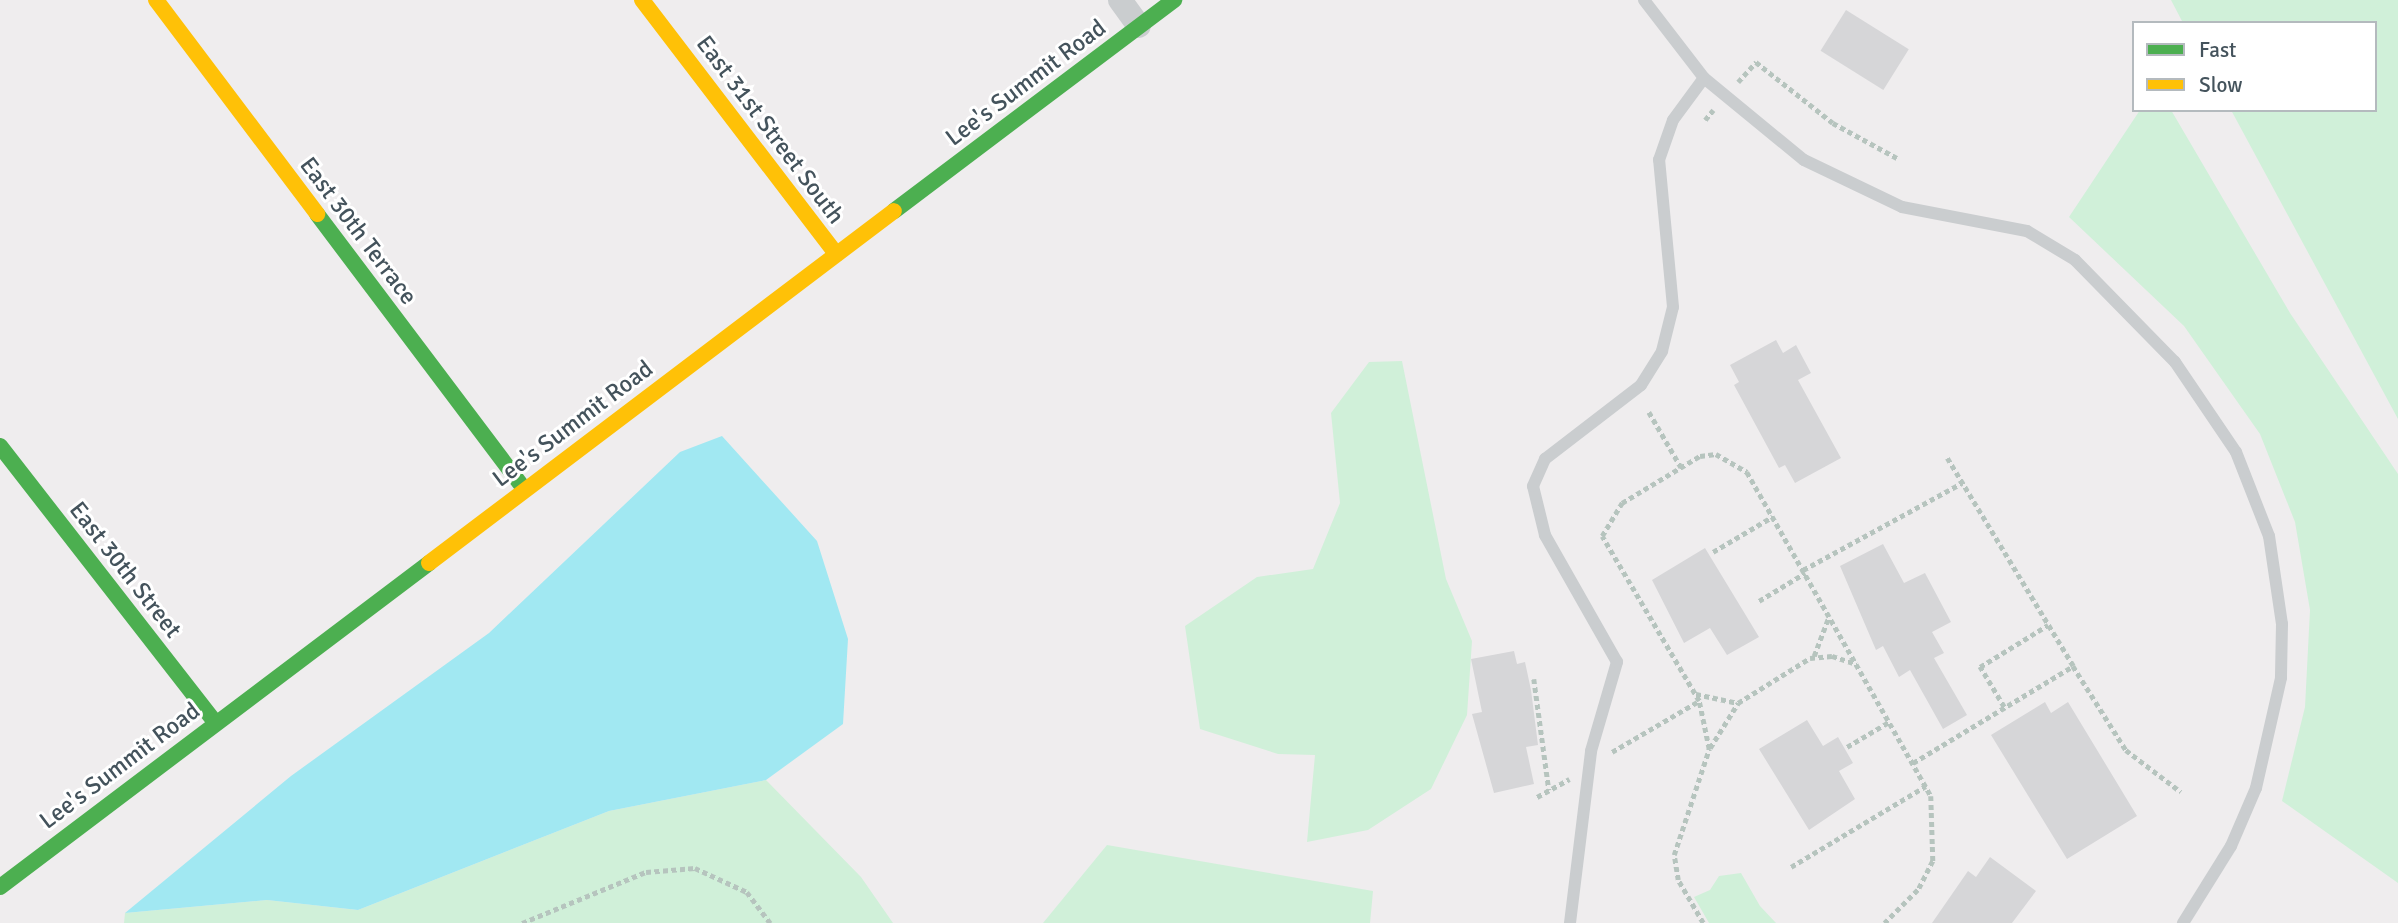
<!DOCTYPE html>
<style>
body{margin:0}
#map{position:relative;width:2398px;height:923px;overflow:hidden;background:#efedee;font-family:Signika,sans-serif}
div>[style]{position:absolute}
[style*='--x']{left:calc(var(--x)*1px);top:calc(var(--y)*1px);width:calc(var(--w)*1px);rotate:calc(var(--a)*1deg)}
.green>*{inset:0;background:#d0f0d9}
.water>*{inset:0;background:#a1e8f2}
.building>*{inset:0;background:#d6d6d8;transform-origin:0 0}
.path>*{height:4.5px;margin-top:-2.25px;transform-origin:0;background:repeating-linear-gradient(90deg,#b6c4be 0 5px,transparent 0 8.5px)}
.lane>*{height:12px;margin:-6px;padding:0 6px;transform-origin:6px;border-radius:6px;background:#cacdcf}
.street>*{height:24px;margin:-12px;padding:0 12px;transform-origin:12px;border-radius:12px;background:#cacdcf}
.fast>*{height:16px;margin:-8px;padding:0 8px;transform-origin:8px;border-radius:8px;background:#4caf50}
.slow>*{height:16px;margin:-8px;padding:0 8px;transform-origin:8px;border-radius:8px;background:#ffc107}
span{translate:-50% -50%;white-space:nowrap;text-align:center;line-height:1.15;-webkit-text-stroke:6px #fff;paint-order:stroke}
.street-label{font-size:24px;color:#44535c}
.legend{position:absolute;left:2132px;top:21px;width:245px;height:91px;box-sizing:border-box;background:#fff;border:2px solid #b4babe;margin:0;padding:9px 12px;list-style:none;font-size:21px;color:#44535c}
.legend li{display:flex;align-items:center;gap:14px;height:35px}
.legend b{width:35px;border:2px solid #b4babe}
</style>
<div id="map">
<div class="green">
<i style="clip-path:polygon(2171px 0,2398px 0,2398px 419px,2231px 110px,2375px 110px,2375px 23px,2183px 23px)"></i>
<i style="clip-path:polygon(2140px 110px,2171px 110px,2290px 313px,2398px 474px,2398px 883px,2282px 801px,2305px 707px,2310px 610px,2295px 522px,2260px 434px,2184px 326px,2069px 217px)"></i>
<i style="clip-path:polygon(1402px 361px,1446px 579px,1472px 641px,1467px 715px,1431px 789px,1368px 830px,1307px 842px,1315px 755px,1278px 754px,1200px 729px,1185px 626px,1257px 577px,1313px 569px,1340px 503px,1331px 413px,1369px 362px)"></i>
<i style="clip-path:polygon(766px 780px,861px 877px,893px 923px,124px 923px,125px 913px,267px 900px,358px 910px,609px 811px)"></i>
<i style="clip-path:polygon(1107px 845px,1373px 891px,1370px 923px,1043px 923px)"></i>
<i style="clip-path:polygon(1741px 873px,1760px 906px,1776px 923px,1709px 923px,1694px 897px,1710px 890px,1719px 876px)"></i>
</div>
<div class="water">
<i style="clip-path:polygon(722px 436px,817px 541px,848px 639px,843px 724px,766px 780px,609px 811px,358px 910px,267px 900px,125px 913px,291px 776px,489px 633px,680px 452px)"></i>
</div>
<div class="building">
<i style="left:1846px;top:10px;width:74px;height:48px;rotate:32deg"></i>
<i style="clip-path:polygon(1776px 340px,1783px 353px,1796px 345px,1811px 373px,1798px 380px,1841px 458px,1795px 483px,1785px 465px,1779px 468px,1734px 385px,1739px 382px,1730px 365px)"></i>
<i style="clip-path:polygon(1883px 544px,1904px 583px,1925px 573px,1951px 622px,1932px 632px,1944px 653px,1934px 658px,1967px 715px,1943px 729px,1910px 670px,1899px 677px,1883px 646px,1876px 650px,1840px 566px)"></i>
<i style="clip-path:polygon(1705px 548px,1759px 637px,1727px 655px,1710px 628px,1684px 643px,1652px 580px)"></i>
<i style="clip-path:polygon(1514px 651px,1517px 664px,1525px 662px,1531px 690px,1538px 745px,1526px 747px,1534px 784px,1494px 793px,1472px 714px,1482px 712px,1471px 659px)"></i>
<i style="clip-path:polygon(2045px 702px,2051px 713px,2068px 702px,2137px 816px,2067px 859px,1991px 735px)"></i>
<i style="clip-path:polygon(1807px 720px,1823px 746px,1838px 737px,1853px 763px,1839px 771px,1855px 799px,1809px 830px,1759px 749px)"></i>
<i style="clip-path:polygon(1990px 857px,2036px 891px,2012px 923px,1932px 923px,1968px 871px,1976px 877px)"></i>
</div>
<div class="path">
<i style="--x:1738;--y:82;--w:27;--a:-48"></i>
<i style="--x:1756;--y:62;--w:98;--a:38.4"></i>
<i style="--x:1833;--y:123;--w:73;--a:28.7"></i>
<i style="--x:1705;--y:120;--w:13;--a:-51"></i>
<i style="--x:1649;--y:412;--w:64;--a:59.8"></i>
<i style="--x:1713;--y:552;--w:69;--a:-30.7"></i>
<i style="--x:1803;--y:570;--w:181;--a:-28.7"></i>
<i style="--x:1759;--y:601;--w:54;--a:-31.3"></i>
<i style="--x:1814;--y:656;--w:43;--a:-69.4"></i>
<i style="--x:2073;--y:666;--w:99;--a:57.8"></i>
<i style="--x:2126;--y:750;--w:69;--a:37.4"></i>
<i style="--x:1534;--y:679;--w:112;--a:82.3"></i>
<i style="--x:1696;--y:694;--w:43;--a:12.1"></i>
<i style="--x:1738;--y:703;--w:85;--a:-32"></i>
<i style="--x:1810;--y:658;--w:22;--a:-5"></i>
<i style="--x:1832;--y:656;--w:26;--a:18"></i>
<i style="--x:2004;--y:707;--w:47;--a:-121"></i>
<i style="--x:1980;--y:667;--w:80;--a:-31.7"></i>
<i style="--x:1847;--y:747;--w:49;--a:-30.8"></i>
<i style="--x:1710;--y:748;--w:53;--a:-58.1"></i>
<i style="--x:1612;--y:752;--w:101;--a:-30.4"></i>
<i style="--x:1913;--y:763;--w:187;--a:-31.2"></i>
<i style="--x:2073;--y:666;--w:243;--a:-121.2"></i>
<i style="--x:1537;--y:797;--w:37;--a:-29"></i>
<i style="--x:1791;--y:867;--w:157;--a:-31"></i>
<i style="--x:522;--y:923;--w:134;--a:-22.4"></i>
<i style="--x:646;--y:872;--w:49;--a:-4.7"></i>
<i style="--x:695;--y:868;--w:57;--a:24.8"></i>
<i style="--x:747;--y:892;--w:39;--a:53"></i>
<i style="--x:1703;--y:923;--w:50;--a:-120.2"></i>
<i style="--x:1678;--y:880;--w:25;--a:-99"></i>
<i style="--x:1674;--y:855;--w:112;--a:-71.7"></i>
<i style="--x:1709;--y:749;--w:49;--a:-101.8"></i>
<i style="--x:1699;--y:701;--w:191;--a:-120.5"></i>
<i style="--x:1602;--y:536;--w:39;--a:-59"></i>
<i style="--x:1622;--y:503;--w:91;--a:-31.1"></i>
<i style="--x:1700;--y:456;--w:16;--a:-7"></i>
<i style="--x:1716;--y:454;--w:36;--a:30"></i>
<i style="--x:1747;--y:472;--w:373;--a:60.4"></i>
<i style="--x:1931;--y:796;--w:65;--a:88.2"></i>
<i style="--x:1933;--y:861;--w:33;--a:117"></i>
<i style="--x:1918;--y:890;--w:47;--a:135"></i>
</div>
<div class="lane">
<i style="--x:1644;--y:0;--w:98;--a:52.4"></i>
<i style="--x:1704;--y:78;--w:129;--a:39.4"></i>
<i style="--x:1804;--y:160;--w:109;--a:25.6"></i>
<i style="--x:1902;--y:207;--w:127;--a:10.9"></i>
<i style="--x:2027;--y:231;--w:56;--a:31.1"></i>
<i style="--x:2075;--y:260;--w:143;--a:45.6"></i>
<i style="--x:2175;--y:362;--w:109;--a:55.9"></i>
<i style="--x:2236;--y:452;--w:90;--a:68.6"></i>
<i style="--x:2269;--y:536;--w:89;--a:81.6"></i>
<i style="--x:2282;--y:624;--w:54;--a:91.1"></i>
<i style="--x:2281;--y:678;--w:113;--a:102.8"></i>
<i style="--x:2256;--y:788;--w:63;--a:113.3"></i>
<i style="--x:2231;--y:846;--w:91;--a:121.9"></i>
<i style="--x:1570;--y:923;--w:173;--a:-83"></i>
<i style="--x:1591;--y:751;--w:93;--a:-73.7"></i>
<i style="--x:1617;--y:662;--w:146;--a:-119.6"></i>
<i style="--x:1545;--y:535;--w:50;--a:-103.8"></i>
<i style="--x:1533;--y:486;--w:30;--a:-66"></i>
<i style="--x:1545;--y:459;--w:121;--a:-37.6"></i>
<i style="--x:1641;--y:385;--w:40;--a:-58"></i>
<i style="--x:1662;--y:351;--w:45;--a:-76"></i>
<i style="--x:1673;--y:307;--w:148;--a:-95.4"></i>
<i style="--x:1659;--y:160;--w:42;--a:-70.7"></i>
<i style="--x:1673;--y:120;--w:52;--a:-53.6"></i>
</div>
<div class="street">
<i style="--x:1120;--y:0;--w:32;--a:54"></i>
</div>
<div class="fast">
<i style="--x:894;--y:211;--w:351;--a:-37"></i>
<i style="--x:317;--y:214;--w:344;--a:53"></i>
<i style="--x:0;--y:446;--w:350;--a:52.1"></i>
<i style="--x:0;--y:887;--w:538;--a:-37.06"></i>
</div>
<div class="slow">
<i style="--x:156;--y:0;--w:268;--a:53"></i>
<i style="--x:642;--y:0;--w:320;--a:52.6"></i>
<i style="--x:429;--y:563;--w:583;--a:-37.13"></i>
</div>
<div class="street-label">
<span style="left:1026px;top:83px;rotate:-37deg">Lee's Summit Road</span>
<span style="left:770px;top:130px;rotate:53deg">East 31st Street South</span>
<span style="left:358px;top:231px;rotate:53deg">East 30th Terrace</span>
<span style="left:573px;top:424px;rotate:-37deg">Lee's Summit Road</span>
<span style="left:125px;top:570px;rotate:52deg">East 30th Street</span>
<span style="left:120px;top:766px;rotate:-37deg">Lee's Summit Road</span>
</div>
<ul class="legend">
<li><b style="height:9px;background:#4caf50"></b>Fast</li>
<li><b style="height:9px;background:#ffc107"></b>Slow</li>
</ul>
</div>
